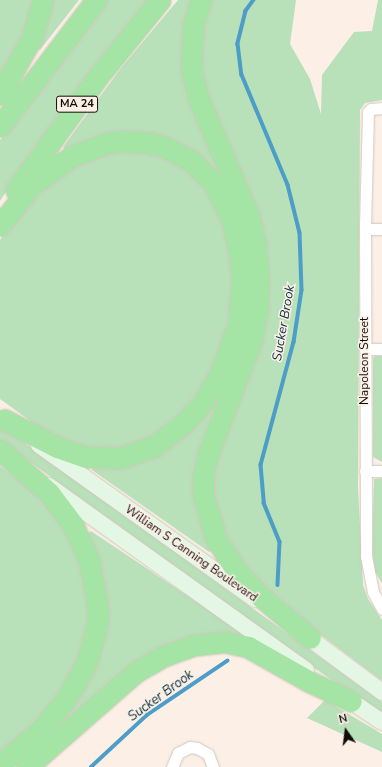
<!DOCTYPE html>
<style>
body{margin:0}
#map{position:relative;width:382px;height:767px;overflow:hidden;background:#fcf0e6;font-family:"Nunito Sans",sans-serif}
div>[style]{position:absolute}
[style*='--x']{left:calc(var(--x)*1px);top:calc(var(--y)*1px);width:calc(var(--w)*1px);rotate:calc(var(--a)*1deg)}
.green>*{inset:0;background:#b8e0b9}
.stream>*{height:3.5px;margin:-1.75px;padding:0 1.75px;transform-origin:1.75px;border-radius:1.75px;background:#4c9dc7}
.roads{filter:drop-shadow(0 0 1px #d2c6bc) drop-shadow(0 0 1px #d2c6bc)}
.minor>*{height:11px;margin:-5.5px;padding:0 5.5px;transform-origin:5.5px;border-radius:5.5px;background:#fff}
.secondary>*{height:16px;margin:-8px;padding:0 8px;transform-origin:8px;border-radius:8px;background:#e4f7e4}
.motorway>*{height:21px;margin:-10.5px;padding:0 10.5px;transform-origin:10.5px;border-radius:10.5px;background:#a4e4a4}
span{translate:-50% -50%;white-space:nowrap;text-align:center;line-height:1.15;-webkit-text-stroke:3px #fcf0e6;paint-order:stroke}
.shield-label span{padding:1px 3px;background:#fcf0e6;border:1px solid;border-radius:3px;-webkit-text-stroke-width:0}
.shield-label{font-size:11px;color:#110d0a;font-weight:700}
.street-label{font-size:12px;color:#110d0a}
.water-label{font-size:13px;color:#082e40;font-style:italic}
.north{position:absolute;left:326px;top:711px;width:40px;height:40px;-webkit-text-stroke:3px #fcf0e6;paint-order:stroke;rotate:346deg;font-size:11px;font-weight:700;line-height:16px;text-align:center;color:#110d0a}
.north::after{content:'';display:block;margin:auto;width:14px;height:18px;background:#110d0a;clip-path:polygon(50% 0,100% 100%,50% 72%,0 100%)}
</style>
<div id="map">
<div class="green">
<i style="clip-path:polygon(0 0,38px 0,0 84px)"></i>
<i style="clip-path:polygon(50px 0,79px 0,40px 50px,36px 48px)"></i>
<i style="clip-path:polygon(107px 0,150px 0,27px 160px,0 201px,0 140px)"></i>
<i style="clip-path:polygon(178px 0,195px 0,187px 28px,230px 187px,176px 144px,66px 152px,63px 147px,121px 68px)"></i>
<i style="clip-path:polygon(210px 0,296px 0,290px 44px,310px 79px,321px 114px,322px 75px,354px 32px,372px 31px,378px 0,382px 0,382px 100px,365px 103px,360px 110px,358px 487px,363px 585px,368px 599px,382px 620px,382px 681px,284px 607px,233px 552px,212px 504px,211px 463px,257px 348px,203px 90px,198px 44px)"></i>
<i style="clip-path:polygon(148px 148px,193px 170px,228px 226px,236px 294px,214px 371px,168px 429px,130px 449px,80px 449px,36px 425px,0 399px,0 240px,17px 213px,48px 181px,98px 152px)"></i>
<i style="clip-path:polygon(375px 356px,382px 356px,382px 462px,373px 457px,373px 358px)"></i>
<i style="clip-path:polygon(227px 376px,205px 443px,214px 549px,209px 552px,92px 470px,93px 464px,128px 463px)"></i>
<i style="clip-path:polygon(0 425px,382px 702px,382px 714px,298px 657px,0 440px)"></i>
<i style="clip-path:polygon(0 466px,32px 490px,50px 507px,84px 561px,90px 633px,56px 703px,0 757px)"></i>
<i style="clip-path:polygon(382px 478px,382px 583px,375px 572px,372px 552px,374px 479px)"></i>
<i style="clip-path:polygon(91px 531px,243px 633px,241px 638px,211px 635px,54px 737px,50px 732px,90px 675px,87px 534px)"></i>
<i style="clip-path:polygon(325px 700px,382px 734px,382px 752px,307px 718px)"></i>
</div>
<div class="stream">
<i style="--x:254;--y:0;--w:14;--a:126"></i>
<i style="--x:246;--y:11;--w:34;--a:104"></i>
<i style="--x:238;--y:44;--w:31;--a:83"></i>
<i style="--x:242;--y:75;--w:119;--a:67.3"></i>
<i style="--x:288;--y:185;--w:49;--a:76"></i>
<i style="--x:300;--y:233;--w:57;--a:88"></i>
<i style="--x:302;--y:290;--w:53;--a:98.7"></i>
<i style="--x:294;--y:342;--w:127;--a:105"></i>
<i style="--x:261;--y:465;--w:38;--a:85"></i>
<i style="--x:264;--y:503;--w:42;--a:67.7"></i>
<i style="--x:280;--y:542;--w:43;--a:92.7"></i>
<i style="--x:91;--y:767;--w:76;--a:-42.9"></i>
<i style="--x:147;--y:715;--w:97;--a:-34"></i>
</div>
<div class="roads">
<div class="minor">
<i style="--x:382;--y:108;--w:11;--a:175"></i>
<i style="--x:371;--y:109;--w:4;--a:135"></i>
<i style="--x:368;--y:112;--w:117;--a:91.5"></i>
<i style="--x:365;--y:229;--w:327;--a:89.8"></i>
<i style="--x:366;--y:556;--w:37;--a:79"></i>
<i style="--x:373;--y:592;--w:19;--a:62"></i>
<i style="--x:365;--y:229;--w:17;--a:0"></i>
<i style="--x:365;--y:349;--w:17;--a:0"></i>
<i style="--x:365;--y:471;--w:17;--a:0"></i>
<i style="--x:172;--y:767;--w:15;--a:-67"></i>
<i style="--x:178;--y:753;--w:13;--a:-27"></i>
<i style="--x:190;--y:747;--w:7;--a:8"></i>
<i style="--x:197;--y:748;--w:13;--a:29"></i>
<i style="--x:208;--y:754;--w:14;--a:69"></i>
</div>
<div class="secondary">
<i style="--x:39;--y:445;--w:265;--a:35.5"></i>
<i style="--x:49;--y:486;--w:316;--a:35.6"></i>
<i style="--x:301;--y:632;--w:101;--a:36.5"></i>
<i style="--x:342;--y:695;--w:48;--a:34"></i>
</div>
<div class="motorway">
<i style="--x:201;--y:0;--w:28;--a:107"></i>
<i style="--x:193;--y:27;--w:42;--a:92.7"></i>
<i style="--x:191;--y:69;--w:32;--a:76"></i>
<i style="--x:199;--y:100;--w:126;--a:66.7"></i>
<i style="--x:249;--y:216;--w:32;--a:77"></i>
<i style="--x:256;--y:247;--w:32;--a:85"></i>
<i style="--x:259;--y:279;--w:33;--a:93"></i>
<i style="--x:257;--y:312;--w:31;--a:101"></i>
<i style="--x:251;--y:342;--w:120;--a:111"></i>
<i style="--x:208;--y:454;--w:22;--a:103"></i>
<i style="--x:203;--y:475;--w:20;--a:90"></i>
<i style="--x:203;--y:495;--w:46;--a:73.5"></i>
<i style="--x:216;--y:539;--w:37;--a:57"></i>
<i style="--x:236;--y:570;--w:35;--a:47"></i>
<i style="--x:260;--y:596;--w:65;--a:40"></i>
<i style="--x:0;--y:94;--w:64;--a:-60.3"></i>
<i style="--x:32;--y:38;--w:40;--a:-74"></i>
<i style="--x:0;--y:126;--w:158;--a:-52.7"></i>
<i style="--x:16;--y:190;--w:138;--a:-54.1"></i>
<i style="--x:97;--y:78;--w:100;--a:-51.1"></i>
<i style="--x:0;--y:225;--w:51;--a:-51.3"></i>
<i style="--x:32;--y:185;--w:49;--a:-35.9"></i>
<i style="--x:72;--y:156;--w:37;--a:-20"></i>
<i style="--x:107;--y:143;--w:14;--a:-8"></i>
<i style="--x:121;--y:141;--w:29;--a:4"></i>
<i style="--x:150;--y:143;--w:16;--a:15"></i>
<i style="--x:165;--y:147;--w:30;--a:28"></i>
<i style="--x:191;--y:161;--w:30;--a:44"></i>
<i style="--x:213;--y:182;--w:43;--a:64"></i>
<i style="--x:232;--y:221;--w:31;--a:77"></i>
<i style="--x:239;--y:251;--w:29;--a:84"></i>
<i style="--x:242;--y:280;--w:45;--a:95.1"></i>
<i style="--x:238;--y:325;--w:54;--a:110.4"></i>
<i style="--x:219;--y:376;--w:31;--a:122"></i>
<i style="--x:203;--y:402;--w:28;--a:132"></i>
<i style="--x:184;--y:423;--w:37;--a:142"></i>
<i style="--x:155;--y:446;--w:36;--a:161"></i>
<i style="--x:121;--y:458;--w:35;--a:-178"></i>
<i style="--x:86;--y:457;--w:31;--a:-161"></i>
<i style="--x:57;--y:447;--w:59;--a:-152.6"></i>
<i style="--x:0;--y:450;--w:65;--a:41.3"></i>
<i style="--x:49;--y:493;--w:40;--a:53"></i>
<i style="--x:73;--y:525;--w:39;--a:66"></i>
<i style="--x:89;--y:561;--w:42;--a:79"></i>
<i style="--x:97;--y:602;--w:19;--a:87"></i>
<i style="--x:98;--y:621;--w:42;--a:105"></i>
<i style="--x:87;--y:662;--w:43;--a:119.6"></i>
<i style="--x:66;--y:699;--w:41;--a:129.1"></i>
<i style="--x:40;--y:731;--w:52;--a:140.5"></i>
<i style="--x:27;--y:767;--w:145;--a:-41.1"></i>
<i style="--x:136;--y:672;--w:32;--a:-30"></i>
<i style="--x:164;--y:656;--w:33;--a:-20"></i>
<i style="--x:195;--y:645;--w:30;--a:-6"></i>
<i style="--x:225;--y:642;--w:24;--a:12"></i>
<i style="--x:248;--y:647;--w:69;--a:29.5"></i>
<i style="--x:308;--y:681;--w:47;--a:24.9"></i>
</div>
</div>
<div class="shield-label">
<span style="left:77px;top:104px">MA 24</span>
</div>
<div class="street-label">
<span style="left:365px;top:361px;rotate:-90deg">Napoleon Street</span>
<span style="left:191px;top:554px;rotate:35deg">William S Canning Boulevard</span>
</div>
<div class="water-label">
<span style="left:284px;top:323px;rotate:-80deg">Sucker Brook</span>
<span style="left:161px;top:696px;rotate:-36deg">Sucker Brook</span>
</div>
<div class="north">N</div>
</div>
